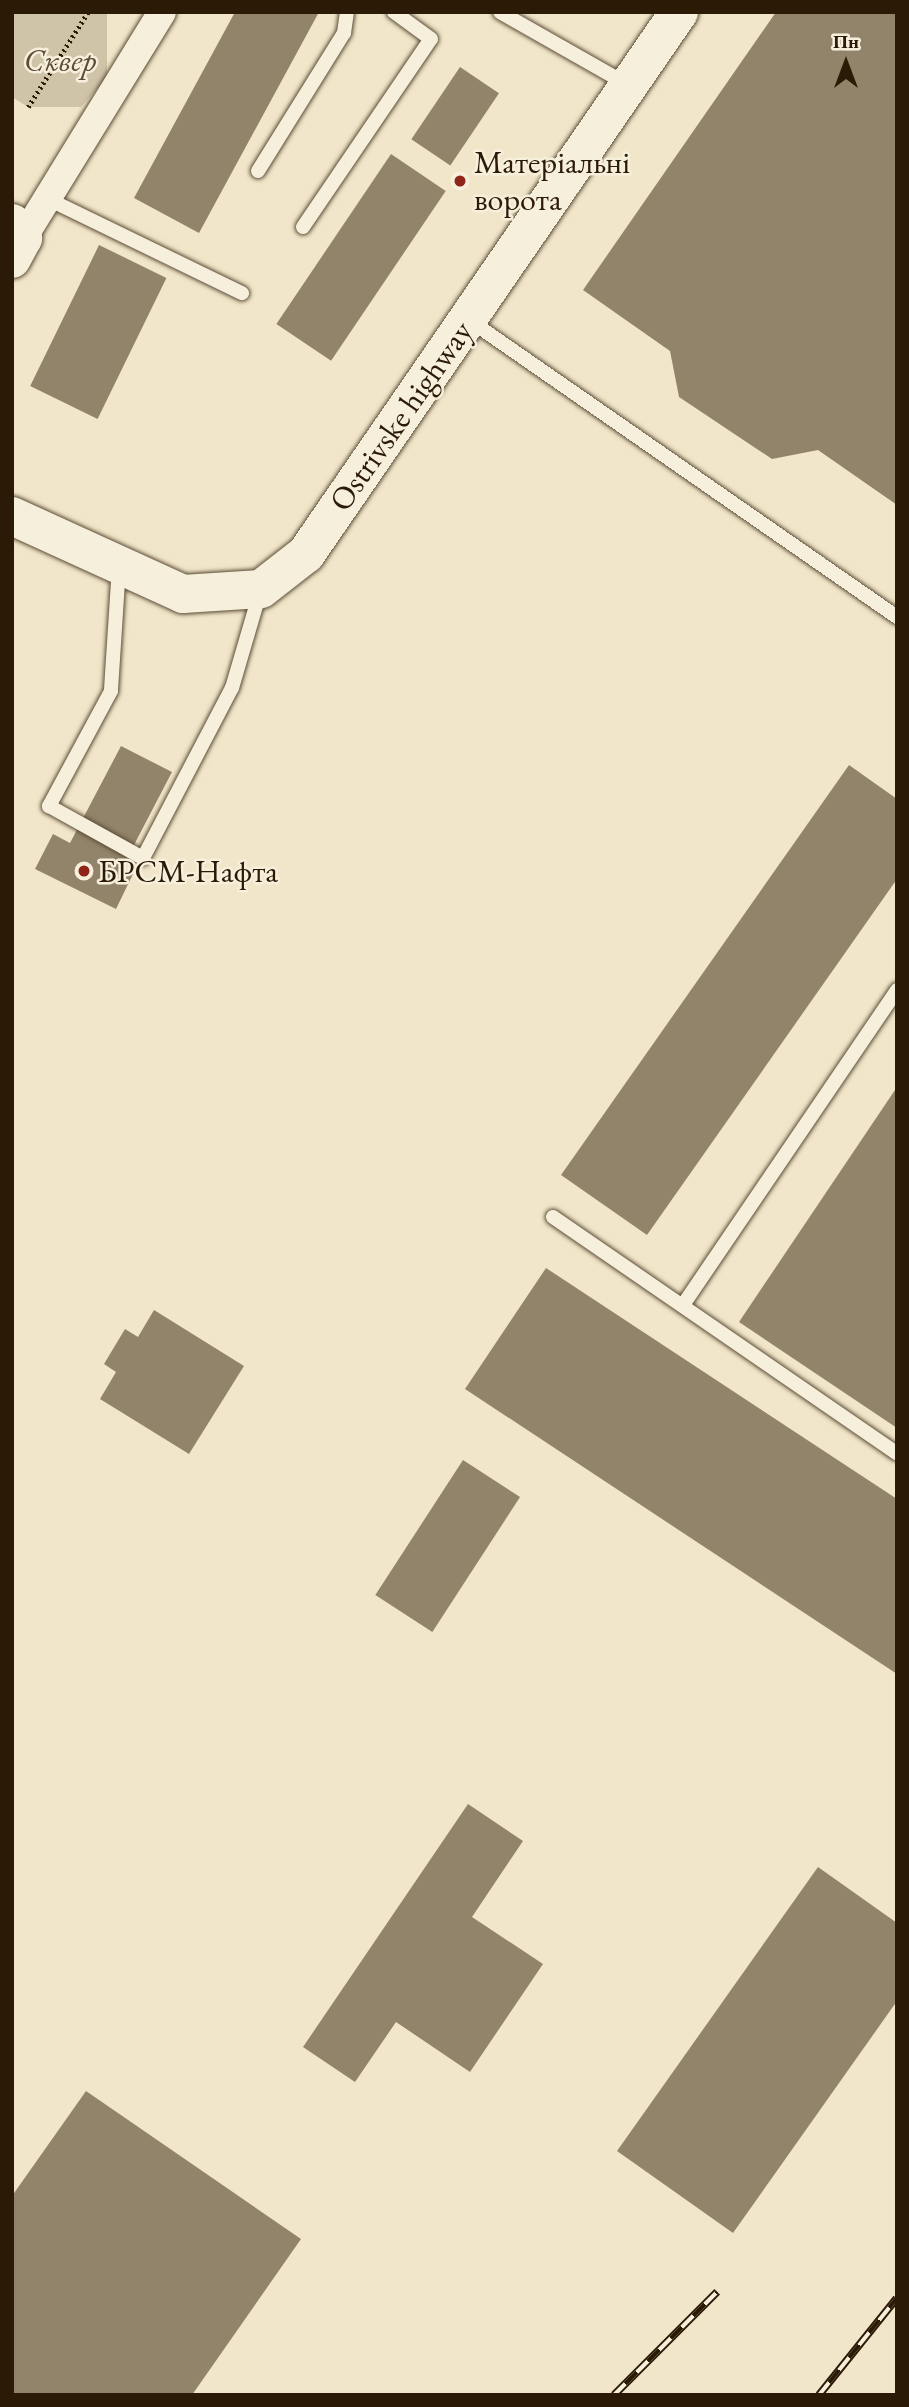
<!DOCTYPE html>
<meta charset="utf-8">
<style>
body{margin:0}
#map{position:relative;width:909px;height:2407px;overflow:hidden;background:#f1e6c9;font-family:"EB Garamond",serif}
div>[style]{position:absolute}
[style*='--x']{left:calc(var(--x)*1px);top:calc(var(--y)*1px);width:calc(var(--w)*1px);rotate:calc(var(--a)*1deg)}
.green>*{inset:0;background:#cfc3a8}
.building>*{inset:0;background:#92846b;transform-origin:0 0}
.path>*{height:4.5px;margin-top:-2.25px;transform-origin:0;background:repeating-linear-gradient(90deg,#2b1a06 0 2px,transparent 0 5.5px)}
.roads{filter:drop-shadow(0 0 2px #5c4d37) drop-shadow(0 0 2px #5c4d37)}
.lane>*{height:14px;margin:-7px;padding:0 7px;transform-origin:7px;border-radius:7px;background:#f6efdc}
.street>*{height:28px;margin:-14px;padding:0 14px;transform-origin:14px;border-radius:14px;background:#f6efdc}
.secondary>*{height:38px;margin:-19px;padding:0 19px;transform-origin:19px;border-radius:19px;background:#f6efdc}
.rail>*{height:8px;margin-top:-4px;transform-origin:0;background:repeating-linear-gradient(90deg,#f6efdc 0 16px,#2b1a06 0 32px);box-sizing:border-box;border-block:2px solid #2b1a06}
.dots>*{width:19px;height:19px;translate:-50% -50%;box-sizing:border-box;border:4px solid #f6efdc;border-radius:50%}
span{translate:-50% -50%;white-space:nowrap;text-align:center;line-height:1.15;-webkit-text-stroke:5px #f6efdc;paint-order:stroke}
.park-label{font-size:32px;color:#5c4d37;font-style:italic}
.poi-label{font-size:32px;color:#2b1a06}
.left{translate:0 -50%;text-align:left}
.street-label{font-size:32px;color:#2b1a06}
.frame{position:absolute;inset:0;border:14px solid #2b1a06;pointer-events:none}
.north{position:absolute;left:811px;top:28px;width:70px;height:70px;-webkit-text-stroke:5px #f6efdc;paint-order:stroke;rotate:0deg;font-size:19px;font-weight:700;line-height:28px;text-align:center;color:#2b1a06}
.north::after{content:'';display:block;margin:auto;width:24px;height:32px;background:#2b1a06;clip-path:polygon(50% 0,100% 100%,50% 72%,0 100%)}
</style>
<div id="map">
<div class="green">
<i style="clip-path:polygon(12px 12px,107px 12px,107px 77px,81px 107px,28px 107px,12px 97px)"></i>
</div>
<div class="building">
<i style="clip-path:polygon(235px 12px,319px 12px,199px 233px,134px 198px)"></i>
<i style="clip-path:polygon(776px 12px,897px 12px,897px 505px,818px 450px,772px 459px,679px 397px,670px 351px,583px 290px)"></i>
<i style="left:460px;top:67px;width:47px;height:87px;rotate:34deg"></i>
<i style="left:391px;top:154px;width:66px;height:205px;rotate:34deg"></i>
<i style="left:99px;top:245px;width:75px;height:157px;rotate:26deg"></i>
<i style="clip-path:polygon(121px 746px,172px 772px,122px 868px,133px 874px,116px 909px,35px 869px,53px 834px,70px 843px)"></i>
<i style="clip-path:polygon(849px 765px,897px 799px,897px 879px,647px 1235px,561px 1175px)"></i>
<i style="clip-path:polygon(897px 1087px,897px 1428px,739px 1322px)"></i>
<i style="clip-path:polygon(546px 1268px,897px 1499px,897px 1674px,465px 1389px)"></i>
<i style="clip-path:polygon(154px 1310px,244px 1366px,189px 1454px,100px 1399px,116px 1372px,104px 1364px,125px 1329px,138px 1337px)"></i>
<i style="left:463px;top:1460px;width:68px;height:161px;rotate:33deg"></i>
<i style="clip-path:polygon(468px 1804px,523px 1841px,472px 1917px,543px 1964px,470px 2072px,396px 2022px,355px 2082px,303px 2047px)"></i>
<i style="clip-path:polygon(818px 1867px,897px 1923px,897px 2001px,733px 2233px,617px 2151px)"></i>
<i style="clip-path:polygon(86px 2091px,301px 2239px,192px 2395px,12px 2395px,12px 2196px)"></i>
</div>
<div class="path">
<i style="--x:28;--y:107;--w:112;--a:-57.7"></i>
</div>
<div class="roads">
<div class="lane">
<i style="--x:500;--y:12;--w:146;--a:29.6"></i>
<i style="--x:258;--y:171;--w:163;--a:-58.1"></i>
<i style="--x:344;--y:33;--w:21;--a:-82"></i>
<i style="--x:46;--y:198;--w:218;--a:25.9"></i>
<i style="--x:303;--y:227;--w:227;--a:-55.8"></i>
<i style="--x:431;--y:39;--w:46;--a:-143.9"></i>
<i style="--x:469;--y:320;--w:521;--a:34.76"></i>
<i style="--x:119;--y:566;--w:125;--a:93.7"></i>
<i style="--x:111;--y:691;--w:131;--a:118.3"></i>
<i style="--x:49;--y:806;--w:107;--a:29"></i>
<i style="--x:143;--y:858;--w:192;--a:-62.4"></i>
<i style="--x:232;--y:688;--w:100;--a:-73.7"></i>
<i style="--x:553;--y:1217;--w:417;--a:34.5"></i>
<i style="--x:683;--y:1305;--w:381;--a:-55.8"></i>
</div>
<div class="street">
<i style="--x:23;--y:238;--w:265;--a:-58.4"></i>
</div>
<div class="secondary">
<i style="--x:12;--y:223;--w:19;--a:54"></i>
<i style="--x:23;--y:238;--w:24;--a:118"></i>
<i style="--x:12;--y:516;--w:188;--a:24.5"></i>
<i style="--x:183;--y:594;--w:78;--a:-3.7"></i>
<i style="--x:261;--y:589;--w:57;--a:-37.9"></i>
<i style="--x:306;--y:554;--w:658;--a:-55.46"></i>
</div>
</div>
<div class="rail">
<i style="--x:614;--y:2395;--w:146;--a:-45"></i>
<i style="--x:819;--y:2395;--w:124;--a:-51.2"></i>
</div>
<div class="dots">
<i style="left:460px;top:181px;background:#8f2418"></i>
<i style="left:84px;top:871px;background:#8f2418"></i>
</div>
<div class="park-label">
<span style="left:60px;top:60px">Сквер</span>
</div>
<div class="poi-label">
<span class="left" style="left:474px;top:181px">Матеріальні<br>ворота</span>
<span class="left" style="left:98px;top:871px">БРСМ-Нафта</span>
</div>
<div class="street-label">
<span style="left:401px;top:416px;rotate:-55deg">Ostrivske highway</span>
</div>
<div class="frame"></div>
<div class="north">Пн</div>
</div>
